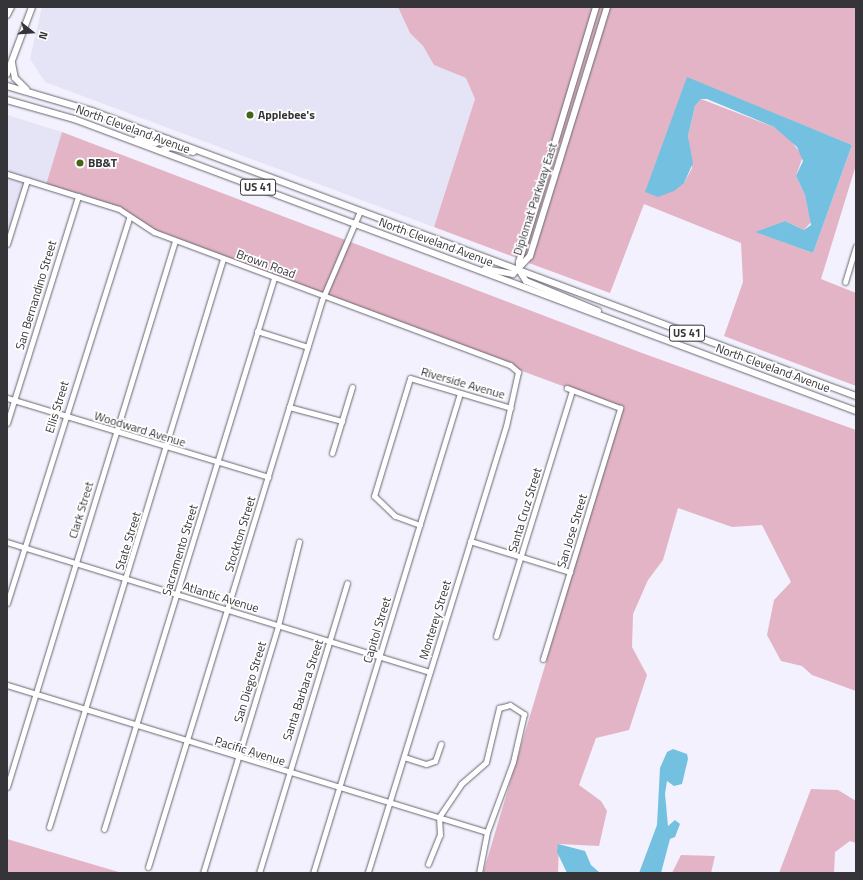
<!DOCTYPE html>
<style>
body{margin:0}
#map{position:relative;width:863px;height:880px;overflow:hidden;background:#f2f1fd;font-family:"Titillium Web",sans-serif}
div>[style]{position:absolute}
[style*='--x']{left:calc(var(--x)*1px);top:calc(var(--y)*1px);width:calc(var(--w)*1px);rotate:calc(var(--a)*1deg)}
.built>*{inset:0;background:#e5e3f6}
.green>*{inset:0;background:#e3b4c5}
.water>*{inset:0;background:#74c0e0}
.roads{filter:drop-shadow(0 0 1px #676670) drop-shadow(0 0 1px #676670)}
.minor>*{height:5px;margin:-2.5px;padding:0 2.5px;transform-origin:2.5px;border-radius:2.5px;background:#fff}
.major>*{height:6px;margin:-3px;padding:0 3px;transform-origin:3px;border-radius:3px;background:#fff}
.dots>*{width:11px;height:11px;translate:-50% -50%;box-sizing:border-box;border:2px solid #fff;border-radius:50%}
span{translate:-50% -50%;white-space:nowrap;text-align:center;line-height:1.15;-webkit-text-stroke:3.5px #fff;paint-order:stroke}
.shield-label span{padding:1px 3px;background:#fff;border:1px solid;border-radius:3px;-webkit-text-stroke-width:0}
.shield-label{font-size:11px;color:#353539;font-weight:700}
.poi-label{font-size:12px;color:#353539;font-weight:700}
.left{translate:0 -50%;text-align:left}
.street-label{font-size:12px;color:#353539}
.frame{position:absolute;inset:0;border:8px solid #353539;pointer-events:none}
.north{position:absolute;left:12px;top:12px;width:40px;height:40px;-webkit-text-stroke:3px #fff;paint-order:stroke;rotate:107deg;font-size:11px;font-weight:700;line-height:16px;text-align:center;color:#353539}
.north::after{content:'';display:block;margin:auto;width:14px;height:18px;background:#353539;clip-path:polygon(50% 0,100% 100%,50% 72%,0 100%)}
</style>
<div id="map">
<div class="built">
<i style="clip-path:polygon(42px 7px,398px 7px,410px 33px,423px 46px,434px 65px,466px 78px,475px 99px,434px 227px,45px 82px,30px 59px)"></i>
<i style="clip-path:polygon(7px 115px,62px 132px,45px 188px,28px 183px,7px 250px)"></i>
</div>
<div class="green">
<i style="clip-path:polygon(398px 7px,593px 7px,517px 258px,434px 227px,475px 99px,466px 78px,434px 65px,423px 46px,410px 33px)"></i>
<i style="clip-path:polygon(599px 7px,604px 7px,524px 261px,522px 260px)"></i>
<i style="clip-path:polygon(evenodd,609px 7px,856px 7px,856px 165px,821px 279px,856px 293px,856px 386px,724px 336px,743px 282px,741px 243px,644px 204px,610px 293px,529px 263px,609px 7px,687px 78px,852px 145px,813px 253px,756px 232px,785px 221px,804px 230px,811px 222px,805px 195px,796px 176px,803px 156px,790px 140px,774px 127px,701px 99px,695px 106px,688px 136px,692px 168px,684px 183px,687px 78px)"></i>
<i style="clip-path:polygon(62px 132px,642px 353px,856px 430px,856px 691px,812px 675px,802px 666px,781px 661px,767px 635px,774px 600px,791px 582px,762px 525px,732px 527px,678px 508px,663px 560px,648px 580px,633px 614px,632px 647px,647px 675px,629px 730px,596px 738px,579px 785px,601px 801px,607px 811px,599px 846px,559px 844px,558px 873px,483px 873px,622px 408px,156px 235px,118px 211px,45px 188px)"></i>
<i style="clip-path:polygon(811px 789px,838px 790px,856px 801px,856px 843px,850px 841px,835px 852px,834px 873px,779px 873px)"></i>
<i style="clip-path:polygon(7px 839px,122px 873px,7px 873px)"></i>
<i style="clip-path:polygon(681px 855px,715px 856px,711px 873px,672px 873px)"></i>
</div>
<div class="water">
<i style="clip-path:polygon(687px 77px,852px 145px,813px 253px,755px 232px,785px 221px,804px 230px,811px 225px,805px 195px,796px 176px,803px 161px,797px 147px,774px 127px,707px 99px,701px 99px,695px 106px,688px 136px,693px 163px,684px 183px,674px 191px,658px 197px,645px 192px)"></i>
<i style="clip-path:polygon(673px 749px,687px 754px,688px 759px,682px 784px,674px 786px,667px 781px,665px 794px,668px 826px,675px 820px,680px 824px,675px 837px,670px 839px,661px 873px,639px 873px,657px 825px,660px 768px,667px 752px)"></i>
<i style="clip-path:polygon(558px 844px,585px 851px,591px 865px,600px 873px,567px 873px,557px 852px)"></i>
</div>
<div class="roads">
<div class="minor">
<i style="--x:7;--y:174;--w:117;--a:17.4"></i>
<i style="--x:119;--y:209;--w:42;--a:33.3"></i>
<i style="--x:154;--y:232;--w:380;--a:20.5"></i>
<i style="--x:510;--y:365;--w:11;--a:41"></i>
<i style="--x:518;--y:372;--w:55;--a:102.5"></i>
<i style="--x:506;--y:426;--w:468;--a:107.2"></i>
<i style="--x:7;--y:244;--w:67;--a:-72.6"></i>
<i style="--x:845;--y:282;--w:37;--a:-73"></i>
<i style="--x:257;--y:331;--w:53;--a:17.4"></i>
<i style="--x:7;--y:398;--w:273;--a:16.8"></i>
<i style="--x:289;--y:407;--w:55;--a:14.8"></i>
<i style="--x:7;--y:423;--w:238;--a:-72.6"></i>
<i style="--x:332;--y:453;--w:69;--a:-73.1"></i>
<i style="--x:420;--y:525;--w:27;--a:-160"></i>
<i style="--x:395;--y:516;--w:29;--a:-136"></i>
<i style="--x:374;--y:496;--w:123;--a:-73"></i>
<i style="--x:410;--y:378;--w:105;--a:16.5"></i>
<i style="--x:470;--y:541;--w:105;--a:17.2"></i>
<i style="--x:7;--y:542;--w:442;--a:17.1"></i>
<i style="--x:7;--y:603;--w:404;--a:-72.4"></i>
<i style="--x:496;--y:636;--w:257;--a:-72.8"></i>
<i style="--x:543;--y:659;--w:263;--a:-72.9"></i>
<i style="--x:620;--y:408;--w:57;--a:-159.3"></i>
<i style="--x:7;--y:685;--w:502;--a:17.03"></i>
<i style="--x:404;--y:757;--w:23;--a:18"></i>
<i style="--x:426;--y:764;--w:9;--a:-18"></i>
<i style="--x:435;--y:761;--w:18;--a:-71"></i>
<i style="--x:7;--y:787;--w:571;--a:-72.9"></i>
<i style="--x:49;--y:827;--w:594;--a:-72.97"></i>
<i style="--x:104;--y:829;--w:577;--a:-72.85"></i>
<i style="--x:428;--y:864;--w:31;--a:-68"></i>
<i style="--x:440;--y:835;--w:18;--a:-93"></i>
<i style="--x:439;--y:817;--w:40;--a:-56"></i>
<i style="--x:461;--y:784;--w:33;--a:-41"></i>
<i style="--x:486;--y:762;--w:56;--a:-76.5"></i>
<i style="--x:499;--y:708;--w:11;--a:-15"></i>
<i style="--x:510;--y:705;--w:17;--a:33"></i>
<i style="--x:524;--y:714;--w:49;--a:102.9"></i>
<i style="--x:513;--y:762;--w:75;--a:110.4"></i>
<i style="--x:487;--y:832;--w:42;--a:101"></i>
<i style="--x:148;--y:867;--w:593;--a:-72.94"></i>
<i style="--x:322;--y:300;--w:97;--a:-66.9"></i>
<i style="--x:203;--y:873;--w:258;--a:-73.1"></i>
<i style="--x:278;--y:626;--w:87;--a:-76"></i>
<i style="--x:259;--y:873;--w:303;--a:-73.1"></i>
<i style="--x:313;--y:873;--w:502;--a:-72.97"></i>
</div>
<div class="major">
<i style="--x:596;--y:7;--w:266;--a:106.8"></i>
<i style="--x:519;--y:262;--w:8;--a:90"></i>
<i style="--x:519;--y:270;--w:13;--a:58"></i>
<i style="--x:526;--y:281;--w:78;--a:22.6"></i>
<i style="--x:7;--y:15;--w:9;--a:-63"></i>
<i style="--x:12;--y:63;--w:15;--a:79"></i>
<i style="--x:15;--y:78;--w:16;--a:45"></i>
<i style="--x:7;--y:74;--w:72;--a:-69.5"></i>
<i style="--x:7;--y:86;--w:89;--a:16.4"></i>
<i style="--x:92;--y:111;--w:815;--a:20.46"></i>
<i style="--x:7;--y:100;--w:70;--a:15.8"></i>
<i style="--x:74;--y:119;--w:835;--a:20.48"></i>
<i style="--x:137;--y:139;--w:19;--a:12"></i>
<i style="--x:156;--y:143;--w:12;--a:-20"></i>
<i style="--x:161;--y:151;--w:10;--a:-24"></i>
<i style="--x:170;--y:147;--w:24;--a:12"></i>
<i style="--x:485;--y:269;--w:28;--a:10"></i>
<i style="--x:513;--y:274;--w:25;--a:-47"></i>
<i style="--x:530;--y:256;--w:261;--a:-72.8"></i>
</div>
</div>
<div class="dots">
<i style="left:250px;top:115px;background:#44641a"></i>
<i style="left:80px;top:163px;background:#44641a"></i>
</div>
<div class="shield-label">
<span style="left:258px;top:187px">US 41</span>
<span style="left:687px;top:333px">US 41</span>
</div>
<div class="poi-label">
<span class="left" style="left:258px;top:115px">Applebee's</span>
<span class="left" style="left:88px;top:163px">BB&amp;T</span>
</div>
<div class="street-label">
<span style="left:133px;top:129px;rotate:20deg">North Cleveland Avenue</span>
<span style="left:535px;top:199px;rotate:-72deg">Diplomat Parkway East</span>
<span style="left:436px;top:242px;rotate:20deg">North Cleveland Avenue</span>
<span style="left:266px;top:264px;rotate:20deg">Brown Road</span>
<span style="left:36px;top:295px;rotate:-73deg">San Bernandino Street</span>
<span style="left:773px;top:368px;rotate:20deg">North Cleveland Avenue</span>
<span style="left:463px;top:383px;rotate:16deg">Riverside Avenue</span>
<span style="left:57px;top:407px;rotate:-73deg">Ellis Street</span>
<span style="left:140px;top:429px;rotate:17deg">Woodward Avenue</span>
<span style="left:81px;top:510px;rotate:-73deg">Clark Street</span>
<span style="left:525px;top:510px;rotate:-73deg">Santa Cruz Street</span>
<span style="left:572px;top:531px;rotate:-73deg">San Jose Street</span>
<span style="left:240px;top:534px;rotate:-73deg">Stockton Street</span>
<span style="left:128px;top:541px;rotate:-73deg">State Street</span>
<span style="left:180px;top:550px;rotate:-73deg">Sacramento Street</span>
<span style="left:221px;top:597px;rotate:17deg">Atlantic Avenue</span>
<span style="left:435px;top:620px;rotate:-73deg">Monterey Street</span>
<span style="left:377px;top:630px;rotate:-73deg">Capitol Street</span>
<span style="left:250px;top:682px;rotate:-73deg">San Diego Street</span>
<span style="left:303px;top:690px;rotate:-72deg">Santa Barbara Street</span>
<span style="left:250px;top:751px;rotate:17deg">Pacific Avenue</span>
</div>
<div class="frame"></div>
<div class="north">N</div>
</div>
